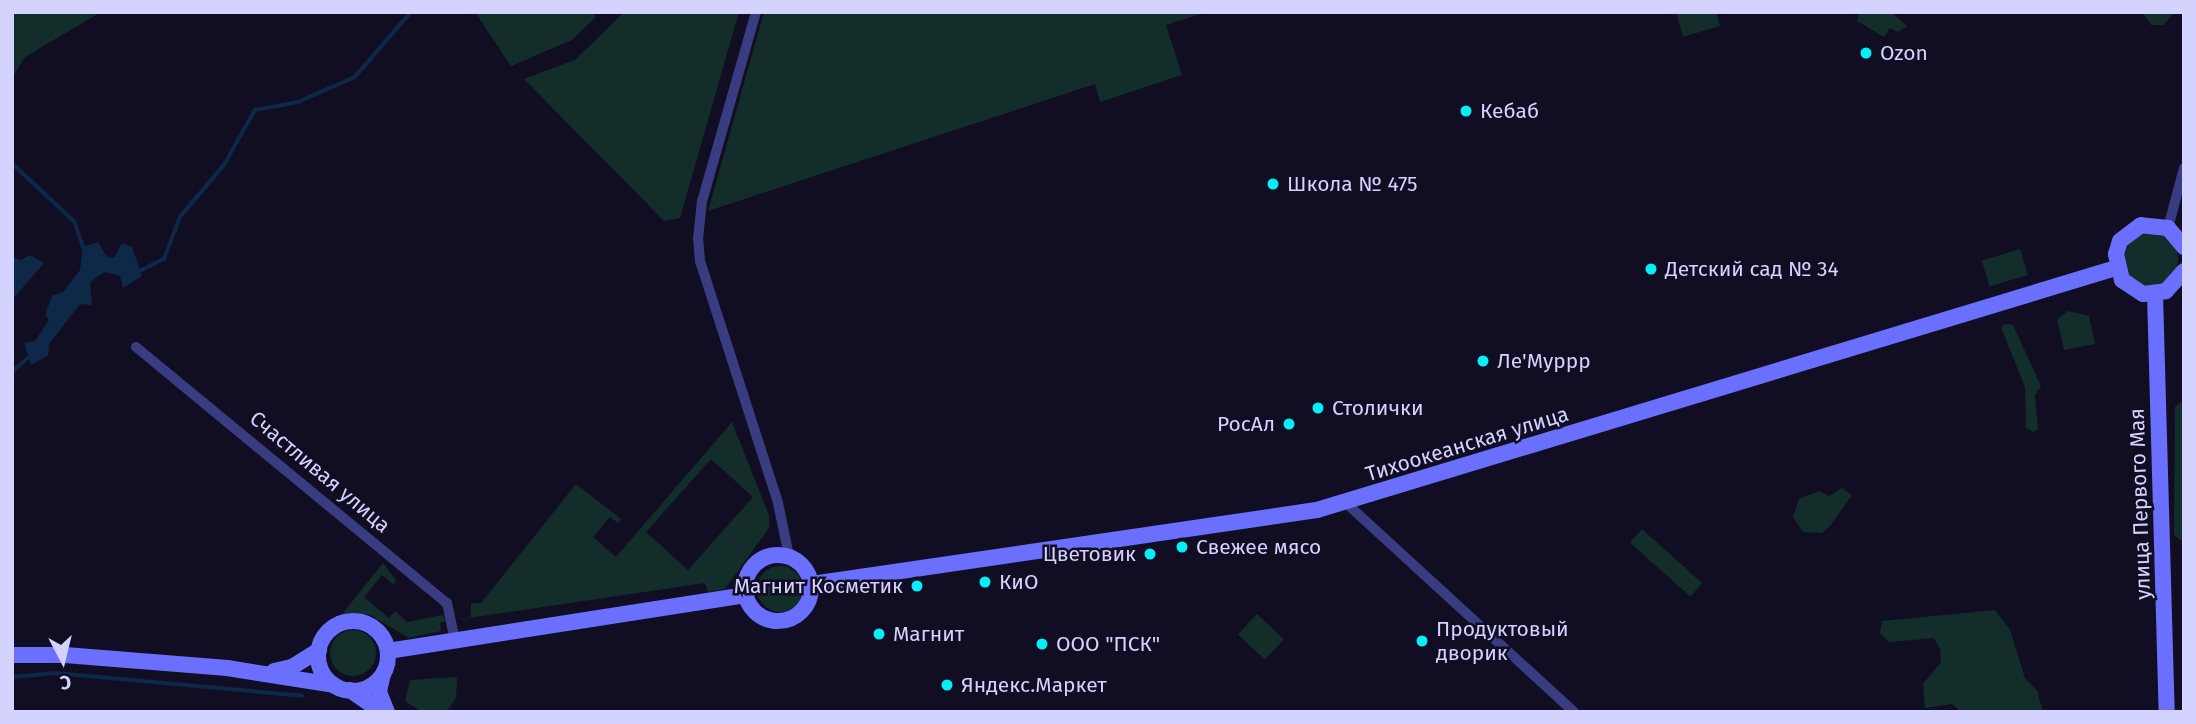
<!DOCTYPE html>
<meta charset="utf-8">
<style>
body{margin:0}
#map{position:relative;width:2196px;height:724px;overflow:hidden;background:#110e23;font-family:"Fira Sans",sans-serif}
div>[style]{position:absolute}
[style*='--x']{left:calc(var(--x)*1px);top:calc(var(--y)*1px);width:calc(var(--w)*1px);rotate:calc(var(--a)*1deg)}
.green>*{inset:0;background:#122d2a;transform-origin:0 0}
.round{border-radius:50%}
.water>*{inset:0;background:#0e2848}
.stream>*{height:3.5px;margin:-1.75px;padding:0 1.75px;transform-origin:1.75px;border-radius:1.75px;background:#0e2848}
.street>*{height:10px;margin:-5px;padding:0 5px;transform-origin:5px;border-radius:5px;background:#3a3c82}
.secondary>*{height:16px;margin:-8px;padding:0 8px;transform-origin:8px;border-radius:8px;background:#6a70fd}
.secondary>.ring{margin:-8px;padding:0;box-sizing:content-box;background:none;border:16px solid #6a70fd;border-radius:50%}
.dots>*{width:19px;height:19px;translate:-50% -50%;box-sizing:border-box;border:4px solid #110e23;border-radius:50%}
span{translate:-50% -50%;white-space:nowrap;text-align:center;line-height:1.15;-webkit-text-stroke:5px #110e23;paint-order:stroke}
.poi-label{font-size:21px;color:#d4d2fe}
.left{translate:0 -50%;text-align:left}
.right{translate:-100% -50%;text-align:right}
.street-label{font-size:21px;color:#d4d2fe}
.frame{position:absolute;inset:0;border:14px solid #d4d2fe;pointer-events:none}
.north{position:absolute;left:28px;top:626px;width:70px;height:70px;-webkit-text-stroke:5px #110e23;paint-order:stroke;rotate:173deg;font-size:19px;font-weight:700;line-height:28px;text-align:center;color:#d4d2fe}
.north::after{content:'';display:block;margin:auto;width:24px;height:32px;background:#d4d2fe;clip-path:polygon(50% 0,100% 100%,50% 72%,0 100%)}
</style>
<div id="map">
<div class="green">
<i style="clip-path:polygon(12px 12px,101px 12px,25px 57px,12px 78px)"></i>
<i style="clip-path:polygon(475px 12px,593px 12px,596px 17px,572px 40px,511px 66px)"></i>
<i style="clip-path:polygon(624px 12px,739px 12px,680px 218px,664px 221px,524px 79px,575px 60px)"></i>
<i style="clip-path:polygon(764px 12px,1206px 12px,1166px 25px,1182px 75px,1100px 102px,1095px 84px,708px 211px)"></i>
<i style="clip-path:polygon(1676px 12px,1716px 12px,1720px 26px,1683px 37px)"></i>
<i style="clip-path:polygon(1891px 12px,1907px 26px,1898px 32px,1890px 28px,1884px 37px,1857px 21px,1859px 13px)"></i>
<i style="clip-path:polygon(2142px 12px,2174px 12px,2164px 25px,2151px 25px)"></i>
<i class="round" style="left:2124px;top:232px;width:54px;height:54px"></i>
<i style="left:2020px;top:249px;width:27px;height:40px;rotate:73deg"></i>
<i style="clip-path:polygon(2068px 311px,2089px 316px,2095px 344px,2064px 350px,2057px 319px)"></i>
<i style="clip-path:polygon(2005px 324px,2013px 325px,2041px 386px,2035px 395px,2038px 429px,2034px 432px,2026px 428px,2025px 387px,2001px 327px)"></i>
<i style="clip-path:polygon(2181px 402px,2184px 402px,2183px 542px,2174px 535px,2175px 407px)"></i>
<i style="clip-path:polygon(evenodd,732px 422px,769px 515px,769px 528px,725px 589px,708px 592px,705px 583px,455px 620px,471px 617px,471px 603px,481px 603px,576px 484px,621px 519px,618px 523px,610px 517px,593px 537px,616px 557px,732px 422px,711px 459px,753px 497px,688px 570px,646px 532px,711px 459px)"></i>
<i style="clip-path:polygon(1842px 488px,1852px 495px,1830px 526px,1822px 533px,1803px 532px,1793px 517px,1799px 499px,1819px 491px,1829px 496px)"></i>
<i style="left:1642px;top:529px;width:81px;height:18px;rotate:42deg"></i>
<i style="clip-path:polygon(383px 563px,396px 580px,394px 585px,382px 575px,364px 597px,389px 618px,395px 611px,407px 622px,443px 615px,446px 621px,440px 623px,441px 631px,409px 638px,370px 615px,343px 613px)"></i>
<i class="round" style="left:757px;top:566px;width:46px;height:46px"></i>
<i style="clip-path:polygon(1995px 610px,2010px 630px,2025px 678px,2037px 691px,2043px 712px,1961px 712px,1952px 704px,1925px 708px,1923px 684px,1941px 662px,1940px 649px,1934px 638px,1889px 642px,1880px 633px,1882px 621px)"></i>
<i style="left:1257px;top:614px;width:37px;height:28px;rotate:43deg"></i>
<i class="round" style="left:330px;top:630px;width:46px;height:46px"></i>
<i style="clip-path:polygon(457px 677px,456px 698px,446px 712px,422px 712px,405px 701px,410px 680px)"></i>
</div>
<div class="water">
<i style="clip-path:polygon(98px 242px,107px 257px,114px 258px,122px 243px,132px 247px,142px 276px,123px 288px,120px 276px,105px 272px,90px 282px,92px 305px,80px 304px,49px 344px,48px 356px,31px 365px,24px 343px,35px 341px,49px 320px,45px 315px,52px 296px,63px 292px,80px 270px,83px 247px)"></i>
<i style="clip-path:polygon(30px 255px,44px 263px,12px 300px,12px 256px,21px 260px)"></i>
</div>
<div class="stream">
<i style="--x:12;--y:163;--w:86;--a:43.1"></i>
<i style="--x:75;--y:222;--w:31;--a:71"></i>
<i style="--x:138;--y:272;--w:29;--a:-27"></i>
<i style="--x:164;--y:259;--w:45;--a:-69.1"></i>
<i style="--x:180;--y:217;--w:68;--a:-49.8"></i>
<i style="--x:224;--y:165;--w:63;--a:-60.6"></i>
<i style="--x:255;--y:110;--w:44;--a:-10.5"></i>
<i style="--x:298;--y:102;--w:62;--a:-23.7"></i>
<i style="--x:355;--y:77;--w:86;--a:-49.3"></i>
<i style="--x:12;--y:372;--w:25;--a:-42"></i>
<i style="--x:12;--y:677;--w:44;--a:-5.2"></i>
<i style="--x:56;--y:673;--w:247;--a:5.3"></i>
</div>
<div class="street">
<i style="--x:756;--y:12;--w:197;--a:105.9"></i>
<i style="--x:702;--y:201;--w:37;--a:96"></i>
<i style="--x:698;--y:238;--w:23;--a:85"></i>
<i style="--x:700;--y:261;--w:254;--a:72.1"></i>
<i style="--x:778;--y:503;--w:54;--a:78.3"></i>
<i style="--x:2168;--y:228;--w:62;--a:-75.1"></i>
<i style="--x:136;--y:347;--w:403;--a:39.5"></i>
<i style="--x:447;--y:603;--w:39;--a:78"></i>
<i style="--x:1346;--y:503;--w:309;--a:42.5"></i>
</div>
<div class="secondary">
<i style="--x:2184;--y:247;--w:25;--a:-130"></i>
<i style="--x:2168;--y:228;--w:27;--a:-174"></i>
<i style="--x:2141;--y:225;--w:26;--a:143"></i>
<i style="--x:2120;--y:241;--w:14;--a:107"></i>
<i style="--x:2116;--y:254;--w:27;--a:77"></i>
<i style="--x:2122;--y:280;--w:25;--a:34"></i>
<i style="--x:2143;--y:294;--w:23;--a:-7"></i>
<i style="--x:2166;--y:291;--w:27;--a:-48"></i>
<i style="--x:2155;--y:294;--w:418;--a:88.4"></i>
<i class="ring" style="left:745px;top:555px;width:50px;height:50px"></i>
<i style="--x:812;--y:584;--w:510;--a:-8.34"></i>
<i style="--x:1317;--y:510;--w:835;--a:-16.85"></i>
<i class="ring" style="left:318px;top:621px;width:54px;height:54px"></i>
<i style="--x:388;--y:651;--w:362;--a:-8.9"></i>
<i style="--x:12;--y:655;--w:53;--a:0"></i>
<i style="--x:65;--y:655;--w:163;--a:4.6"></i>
<i style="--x:227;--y:668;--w:108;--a:9"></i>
<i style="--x:274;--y:671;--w:18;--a:-13"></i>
<i style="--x:292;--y:667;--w:32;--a:-32"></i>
<i style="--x:383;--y:674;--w:18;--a:103"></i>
<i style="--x:379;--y:692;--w:22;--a:68"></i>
<i style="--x:350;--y:690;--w:38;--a:35"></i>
</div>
<div class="dots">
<i style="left:1866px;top:53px;background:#04f0f8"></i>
<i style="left:1466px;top:111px;background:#04f0f8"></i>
<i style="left:1273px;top:184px;background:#04f0f8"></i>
<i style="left:1651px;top:269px;background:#04f0f8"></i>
<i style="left:1483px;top:361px;background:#04f0f8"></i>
<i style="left:1318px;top:408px;background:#04f0f8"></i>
<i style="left:1289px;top:424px;background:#04f0f8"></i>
<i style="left:1182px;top:547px;background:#04f0f8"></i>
<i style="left:1150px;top:554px;background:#04f0f8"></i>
<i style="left:985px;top:582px;background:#04f0f8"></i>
<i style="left:917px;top:586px;background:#04f0f8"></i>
<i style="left:879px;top:634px;background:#04f0f8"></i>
<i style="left:1422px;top:641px;background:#04f0f8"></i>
<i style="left:1042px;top:644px;background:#04f0f8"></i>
<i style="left:947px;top:685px;background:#04f0f8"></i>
</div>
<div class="poi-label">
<span class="left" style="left:1880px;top:53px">Ozon</span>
<span class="left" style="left:1480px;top:111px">Кебаб</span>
<span class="left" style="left:1287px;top:184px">Школа № 475</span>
<span class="left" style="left:1665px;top:269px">Детский сад № 34</span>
<span class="left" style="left:1497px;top:361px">Ле'Муррр</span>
<span class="left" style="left:1332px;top:408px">Столички</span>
<span class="right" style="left:1275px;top:424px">РосАл</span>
<span class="left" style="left:1196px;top:547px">Свежее мясо</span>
<span class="right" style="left:1136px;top:554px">Цветовик</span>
<span class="left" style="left:999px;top:582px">КиО</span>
<span class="right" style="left:903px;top:586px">Магнит Косметик</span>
<span class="left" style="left:1436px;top:641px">Продуктовый<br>дворик</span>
<span class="left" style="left:893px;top:634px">Магнит</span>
<span class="left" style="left:1056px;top:644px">ООО "ПСК"</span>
<span class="left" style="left:961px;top:685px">Яндекс.Маркет</span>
</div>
<div class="street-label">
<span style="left:1467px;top:444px;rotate:-17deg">Тихоокеанская улица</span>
<span style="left:320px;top:472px;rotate:40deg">Счастливая улица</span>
<span style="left:2140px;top:504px;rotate:-92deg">улица Первого Мая</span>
</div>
<div class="frame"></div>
<div class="north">С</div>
</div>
